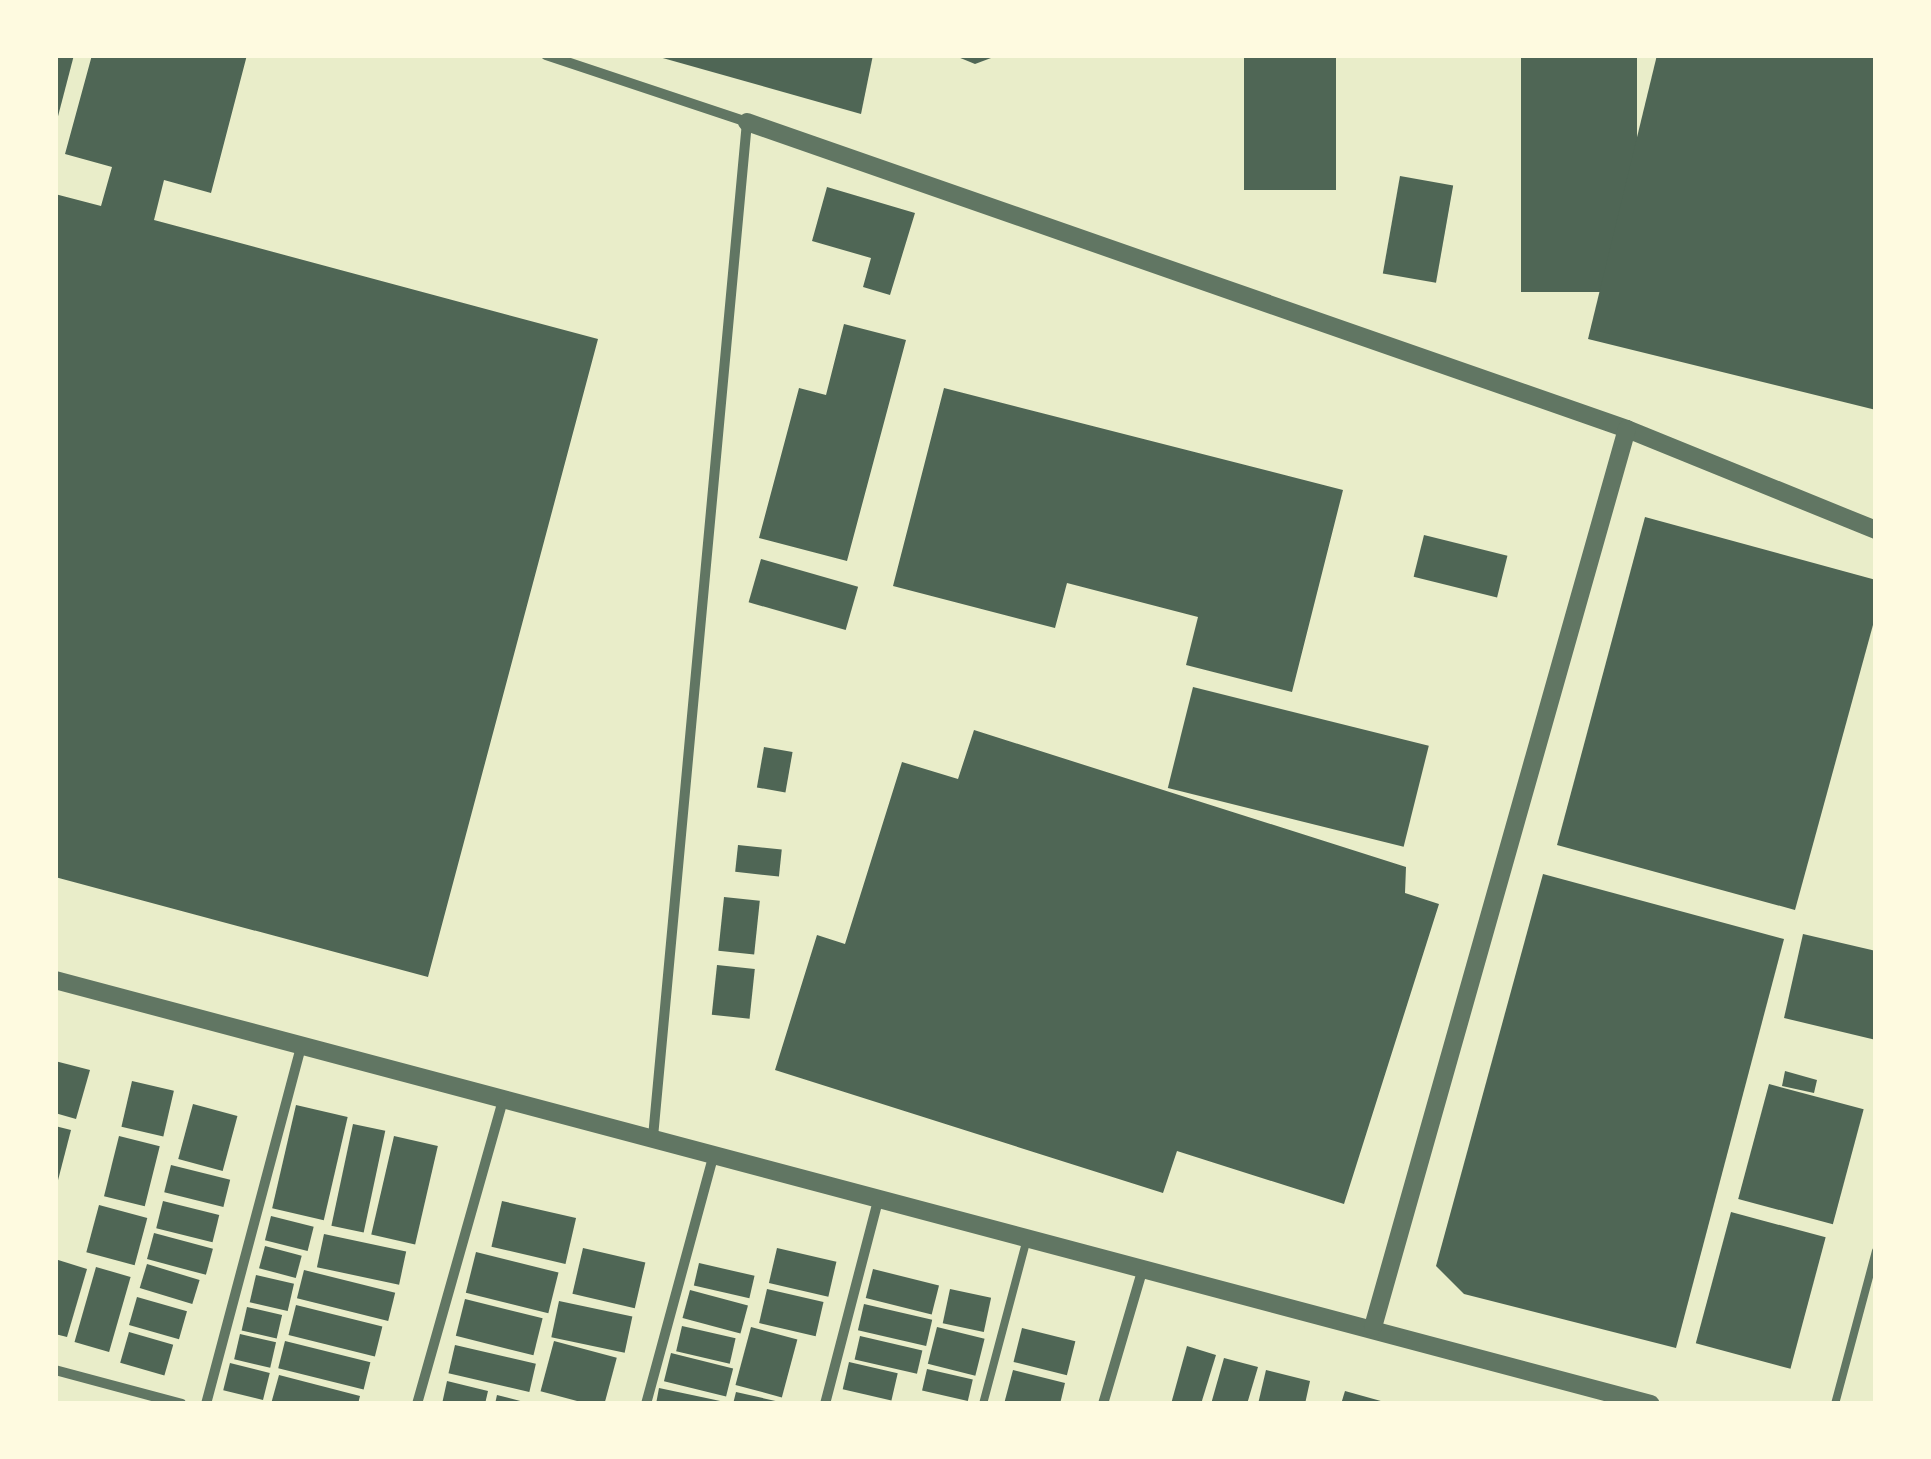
<!DOCTYPE html>
<style>
body{margin:0}
#map{position:relative;width:1931px;height:1459px;overflow:hidden;background:#e9edc9;font-family:Karla,sans-serif}
div>[style]{position:absolute}
[style*='--x']{left:calc(var(--x)*1px);top:calc(var(--y)*1px);width:calc(var(--w)*1px);rotate:calc(var(--a)*1deg)}
.building>*{inset:0;background:#4f6655;transform-origin:0 0}
.service>*{height:8px;margin:-4px;padding:0 4px;transform-origin:4px;border-radius:4px;background:#617663}
.minor>*{height:10px;margin:-5px;padding:0 5px;transform-origin:5px;border-radius:5px;background:#617663}
.tertiary>*{height:18px;margin:-9px;padding:0 9px;transform-origin:9px;border-radius:9px;background:#617663}
span{translate:-50% -50%;white-space:nowrap;text-align:center;line-height:1.15;-webkit-text-stroke:9px #fefae0;paint-order:stroke}
.frame{position:absolute;inset:0;border:58px solid #fefae0;pointer-events:none}
</style>
<div id="map">
<div class="building">
<i style="clip-path:polygon(55px 55px,74px 55px,56px 124px,55px 124px)"></i>
<i style="clip-path:polygon(92px 55px,247px 55px,211px 193px,164px 180px,154px 220px,598px 339px,428px 977px,55px 877px,55px 194px,101px 206px,112px 167px,65px 154px)"></i>
<i style="clip-path:polygon(652px 55px,873px 55px,861px 114px)"></i>
<i style="clip-path:polygon(953px 55px,999px 55px,975px 64px)"></i>
<i style="left:1244px;top:55px;width:92px;height:135px"></i>
<i style="left:1521px;top:55px;width:116px;height:237px"></i>
<i style="clip-path:polygon(1657px 55px,1876px 55px,1876px 410px,1588px 339px)"></i>
<i style="left:1400px;top:176px;width:54px;height:99px;rotate:10deg"></i>
<i style="clip-path:polygon(827px 187px,915px 213px,890px 295px,863px 287px,871px 258px,812px 241px)"></i>
<i style="clip-path:polygon(844px 324px,906px 340px,847px 561px,759px 538px,799px 388px,826px 395px)"></i>
<i style="clip-path:polygon(944px 388px,1343px 490px,1292px 692px,1186px 665px,1198px 617px,1067px 583px,1055px 628px,893px 586px)"></i>
<i style="clip-path:polygon(1645px 517px,1876px 580px,1876px 614px,1795px 910px,1557px 845px)"></i>
<i style="left:1424px;top:535px;width:86px;height:43px;rotate:14deg"></i>
<i style="left:761px;top:559px;width:101px;height:45px;rotate:16deg"></i>
<i style="left:1193px;top:687px;width:243px;height:104px;rotate:14deg"></i>
<i style="clip-path:polygon(974px 730px,1406px 867px,1405px 893px,1439px 904px,1344px 1204px,1177px 1151px,1163px 1193px,775px 1070px,817px 935px,845px 944px,902px 762px,958px 779px)"></i>
<i style="left:764px;top:747px;width:29px;height:41px;rotate:10deg"></i>
<i style="left:738px;top:845px;width:44px;height:27px;rotate:6deg"></i>
<i style="clip-path:polygon(1543px 874px,1784px 939px,1676px 1348px,1464px 1294px,1436px 1266px)"></i>
<i style="left:724px;top:897px;width:36px;height:54px;rotate:6deg"></i>
<i style="clip-path:polygon(1803px 934px,1876px 951px,1876px 1040px,1784px 1018px)"></i>
<i style="left:717px;top:965px;width:38px;height:50px;rotate:6deg"></i>
<i style="clip-path:polygon(55px 1061px,90px 1070px,76px 1119px,55px 1113px)"></i>
<i style="clip-path:polygon(1785px 1071px,1817px 1080px,1814px 1093px,1782px 1086px)"></i>
<i style="left:132px;top:1081px;width:43px;height:47px;rotate:13deg"></i>
<i style="left:1769px;top:1084px;width:98px;height:119px;rotate:15deg"></i>
<i style="left:193px;top:1104px;width:46px;height:57px;rotate:15deg"></i>
<i style="left:296px;top:1105px;width:53px;height:106px;rotate:13deg"></i>
<i style="left:353px;top:1124px;width:33px;height:104px;rotate:12deg"></i>
<i style="clip-path:polygon(55px 1126px,71px 1130px,56px 1188px,55px 1187px)"></i>
<i style="left:119px;top:1136px;width:42px;height:62px;rotate:14deg"></i>
<i style="left:394px;top:1136px;width:45px;height:101px;rotate:13deg"></i>
<i style="left:171px;top:1165px;width:61px;height:28px;rotate:14deg"></i>
<i style="left:163px;top:1201px;width:58px;height:28px;rotate:14deg"></i>
<i style="left:502px;top:1201px;width:76px;height:47px;rotate:13deg"></i>
<i style="left:99px;top:1205px;width:50px;height:49px;rotate:15deg"></i>
<i style="left:1731px;top:1212px;width:98px;height:136px;rotate:15deg"></i>
<i style="left:271px;top:1216px;width:44px;height:25px;rotate:14deg"></i>
<i style="left:154px;top:1233px;width:61px;height:27px;rotate:15deg"></i>
<i style="left:324px;top:1234px;width:84px;height:34px;rotate:12deg"></i>
<i style="left:265px;top:1246px;width:38px;height:23px;rotate:15deg"></i>
<i style="left:583px;top:1248px;width:64px;height:47px;rotate:13deg"></i>
<i style="left:777px;top:1248px;width:61px;height:36px;rotate:13deg"></i>
<i style="left:476px;top:1252px;width:85px;height:42px;rotate:14deg"></i>
<i style="clip-path:polygon(55px 1259px,87px 1269px,67px 1337px,55px 1334px)"></i>
<i style="left:699px;top:1263px;width:57px;height:23px;rotate:13deg"></i>
<i style="left:147px;top:1264px;width:55px;height:25px;rotate:17deg"></i>
<i style="left:96px;top:1267px;width:36px;height:78px;rotate:16deg"></i>
<i style="left:873px;top:1269px;width:68px;height:30px;rotate:14deg"></i>
<i style="left:304px;top:1270px;width:94px;height:29px;rotate:14deg"></i>
<i style="left:256px;top:1275px;width:39px;height:28px;rotate:13deg"></i>
<i style="left:767px;top:1289px;width:58px;height:35px;rotate:13deg"></i>
<i style="left:950px;top:1289px;width:42px;height:35px;rotate:12deg"></i>
<i style="left:690px;top:1290px;width:60px;height:29px;rotate:15deg"></i>
<i style="left:137px;top:1297px;width:52px;height:29px;rotate:16deg"></i>
<i style="left:465px;top:1299px;width:80px;height:38px;rotate:14deg"></i>
<i style="left:559px;top:1301px;width:75px;height:37px;rotate:12deg"></i>
<i style="left:864px;top:1304px;width:70px;height:27px;rotate:13deg"></i>
<i style="left:296px;top:1305px;width:89px;height:31px;rotate:14deg"></i>
<i style="left:247px;top:1307px;width:36px;height:24px;rotate:13deg"></i>
<i style="left:682px;top:1326px;width:55px;height:26px;rotate:13deg"></i>
<i style="left:751px;top:1327px;width:48px;height:60px;rotate:15deg"></i>
<i style="left:937px;top:1327px;width:49px;height:38px;rotate:14deg"></i>
<i style="left:1022px;top:1328px;width:55px;height:35px;rotate:14deg"></i>
<i style="left:129px;top:1332px;width:46px;height:32px;rotate:16deg"></i>
<i style="left:240px;top:1334px;width:37px;height:26px;rotate:13deg"></i>
<i style="left:860px;top:1336px;width:64px;height:24px;rotate:13deg"></i>
<i style="left:285px;top:1341px;width:88px;height:28px;rotate:14deg"></i>
<i style="left:554px;top:1341px;width:65px;height:52px;rotate:15deg"></i>
<i style="left:455px;top:1345px;width:83px;height:29px;rotate:13deg"></i>
<i style="clip-path:polygon(1187px 1346px,1216px 1355px,1201px 1404px,1171px 1404px)"></i>
<i style="left:671px;top:1353px;width:64px;height:29px;rotate:14deg"></i>
<i style="clip-path:polygon(1224px 1358px,1258px 1367px,1247px 1404px,1211px 1404px)"></i>
<i style="left:849px;top:1362px;width:50px;height:28px;rotate:13deg"></i>
<i style="left:230px;top:1363px;width:41px;height:28px;rotate:14deg"></i>
<i style="left:927px;top:1369px;width:47px;height:22px;rotate:13deg"></i>
<i style="clip-path:polygon(1013px 1370px,1065px 1383px,1060px 1404px,1004px 1404px)"></i>
<i style="clip-path:polygon(1266px 1370px,1310px 1381px,1305px 1404px,1258px 1404px)"></i>
<i style="clip-path:polygon(279px 1375px,360px 1396px,358px 1404px,271px 1404px)"></i>
<i style="clip-path:polygon(447px 1381px,488px 1391px,485px 1404px,442px 1404px)"></i>
<i style="clip-path:polygon(659px 1388px,725px 1402px,725px 1404px,656px 1404px)"></i>
<i style="clip-path:polygon(1345px 1391px,1388px 1403px,1388px 1404px,1341px 1404px)"></i>
<i style="clip-path:polygon(736px 1392px,780px 1402px,780px 1404px,733px 1404px)"></i>
<i style="clip-path:polygon(497px 1395px,528px 1403px,528px 1404px,495px 1404px)"></i>
</div>
<div class="service">
<i style="--x:983;--y:1404;--w:171;--a:-75.1"></i>
<i style="--x:1835;--y:1404;--w:158;--a:-75"></i>
</div>
<div class="minor">
<i style="--x:546;--y:55;--w:212;--a:18.4"></i>
<i style="--x:747;--y:122;--w:1019;--a:95.29"></i>
<i style="--x:55;--y:1370;--w:131;--a:15"></i>
<i style="--x:206;--y:1404;--w:373;--a:-75.1"></i>
<i style="--x:417;--y:1404;--w:319;--a:-74.2"></i>
<i style="--x:646;--y:1404;--w:259;--a:-74.8"></i>
<i style="--x:825;--y:1404;--w:214;--a:-75.4"></i>
<i style="--x:1103;--y:1404;--w:142;--a:-73.6"></i>
</div>
<div class="tertiary">
<i style="--x:747;--y:122;--w:932;--a:19.23"></i>
<i style="--x:1627;--y:429;--w:269;--a:22.1"></i>
<i style="--x:55;--y:980;--w:1651;--a:14.88"></i>
<i style="--x:1373;--y:1327;--w:933;--a:-74.21"></i>
</div>
<div class="frame"></div>
</div>
